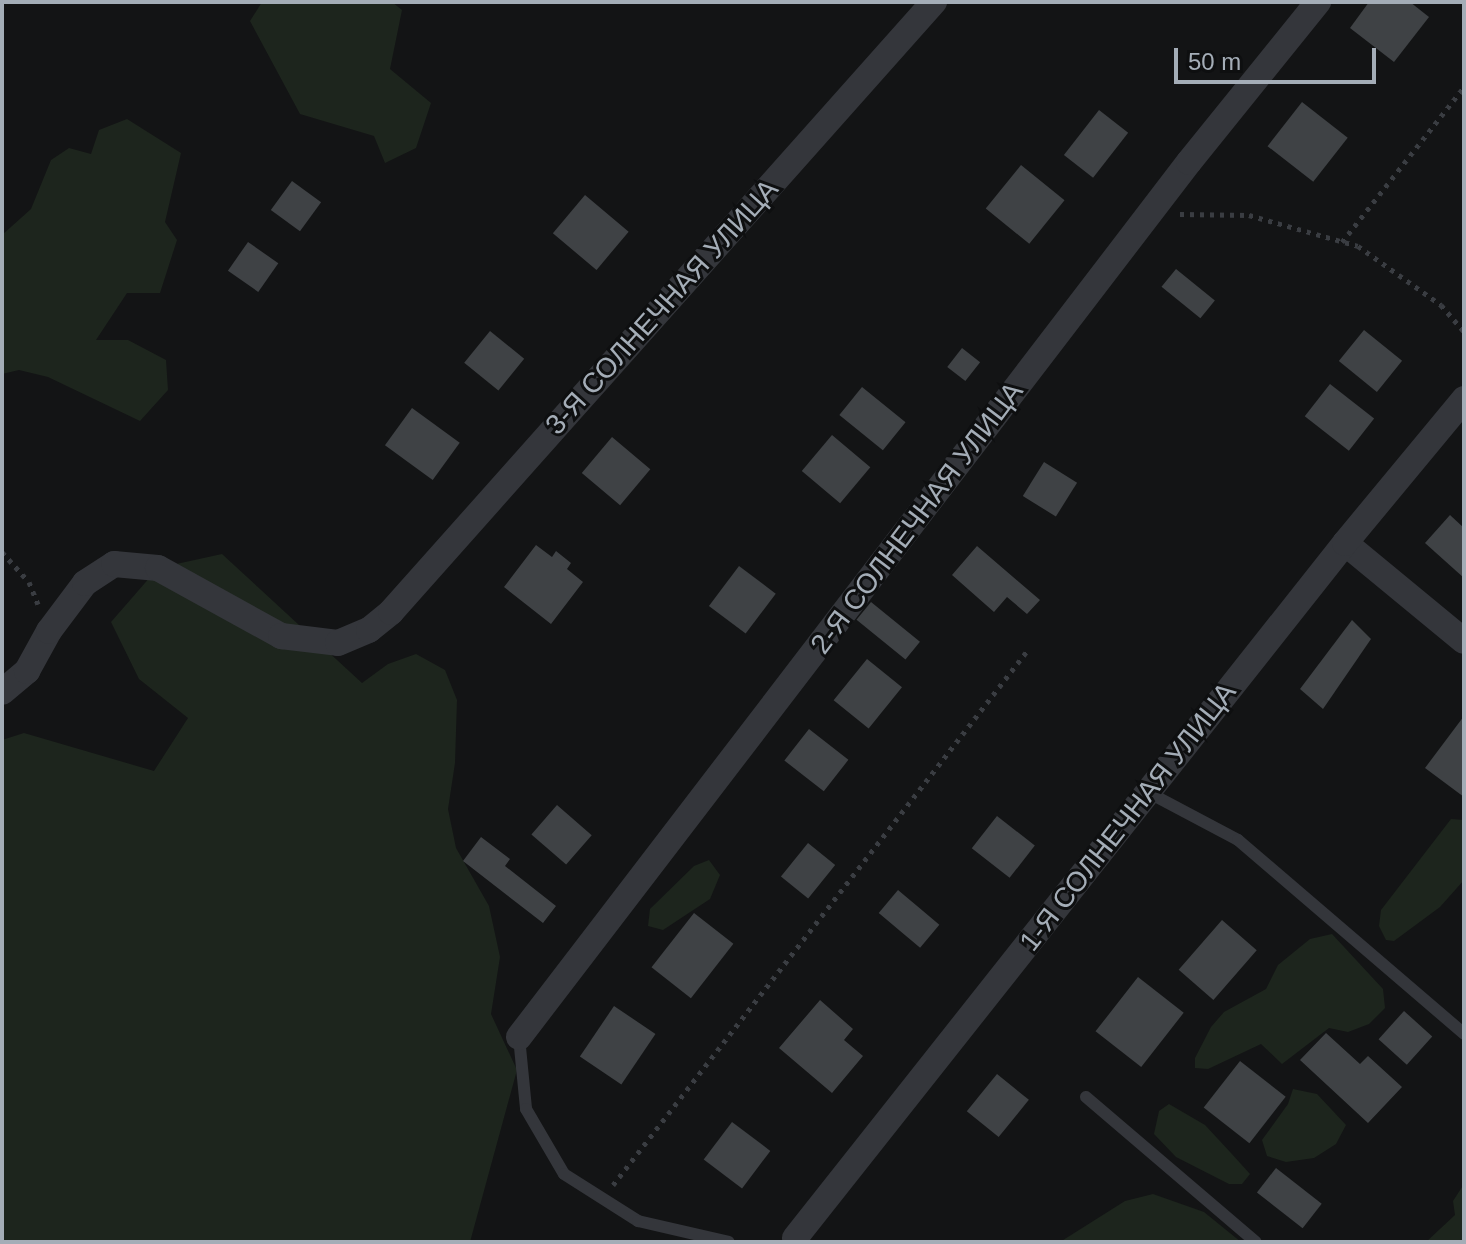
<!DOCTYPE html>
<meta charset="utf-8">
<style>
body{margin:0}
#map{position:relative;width:1466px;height:1244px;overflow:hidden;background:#131415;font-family:Helvetica,sans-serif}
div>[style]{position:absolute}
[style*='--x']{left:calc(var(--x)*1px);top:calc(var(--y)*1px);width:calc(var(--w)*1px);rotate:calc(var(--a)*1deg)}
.green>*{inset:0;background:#1d251d}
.building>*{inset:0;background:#3f4245;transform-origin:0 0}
.path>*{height:5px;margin-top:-2.5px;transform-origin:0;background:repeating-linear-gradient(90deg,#3a3d42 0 4px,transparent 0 10px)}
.lane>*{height:12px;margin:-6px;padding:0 6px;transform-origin:6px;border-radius:6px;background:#34363b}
.street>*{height:26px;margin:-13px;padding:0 13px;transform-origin:13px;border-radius:13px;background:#34363b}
span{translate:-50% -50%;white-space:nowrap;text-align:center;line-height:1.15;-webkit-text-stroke:6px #0e0f10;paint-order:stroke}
.street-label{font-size:28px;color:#a4adb7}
.frame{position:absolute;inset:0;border:4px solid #a4adb7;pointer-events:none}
.scale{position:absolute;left:1174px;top:48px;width:202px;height:36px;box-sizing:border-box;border:4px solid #a4adb7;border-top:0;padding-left:10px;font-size:24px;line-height:28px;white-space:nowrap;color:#a4adb7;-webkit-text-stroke:6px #0e0f10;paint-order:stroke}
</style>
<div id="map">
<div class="green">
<i style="clip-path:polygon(262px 2px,392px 2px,402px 10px,390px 69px,431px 103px,416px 148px,385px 163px,374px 136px,300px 114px,250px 21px)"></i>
<i style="clip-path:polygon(127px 119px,181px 153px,165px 222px,177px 240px,160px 293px,127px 293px,96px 340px,128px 340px,166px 360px,168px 390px,140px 421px,48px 377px,19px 370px,2px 374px,2px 235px,31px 209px,51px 160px,69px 148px,91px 154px,99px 130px)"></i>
<i style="clip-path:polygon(222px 554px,362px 683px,388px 664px,416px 654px,445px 670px,457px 700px,455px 763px,448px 809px,456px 848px,489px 906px,500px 957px,491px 1014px,517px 1070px,470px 1242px,2px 1242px,2px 740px,24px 733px,154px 771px,188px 718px,139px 679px,111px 622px,158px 568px)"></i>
<i style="clip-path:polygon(1451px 819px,1464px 820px,1464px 880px,1440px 907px,1394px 941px,1386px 940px,1379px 926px,1381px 910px)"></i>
<i style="clip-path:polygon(709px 860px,720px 875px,710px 899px,663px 930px,648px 926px,650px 909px,694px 866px)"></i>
<i style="clip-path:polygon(1332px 934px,1383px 989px,1385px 1008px,1369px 1024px,1348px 1032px,1329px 1028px,1282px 1064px,1261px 1044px,1208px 1069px,1195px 1068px,1195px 1058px,1211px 1027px,1224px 1012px,1266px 989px,1278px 965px,1310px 939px)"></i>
<i style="clip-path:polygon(1293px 1089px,1317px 1094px,1346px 1125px,1336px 1144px,1314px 1158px,1286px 1162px,1267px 1156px,1262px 1140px,1288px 1104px)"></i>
<i style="clip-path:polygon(1169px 1104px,1205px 1125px,1231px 1153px,1250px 1174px,1242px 1184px,1229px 1184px,1176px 1157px,1154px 1134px,1159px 1111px)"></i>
<i style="clip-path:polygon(1464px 1184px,1464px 1242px,1426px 1242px,1455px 1215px,1453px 1201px)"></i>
<i style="clip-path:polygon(1153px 1194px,1204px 1212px,1241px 1242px,1060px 1242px,1125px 1201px)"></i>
</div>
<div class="building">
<i style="clip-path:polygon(1369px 2px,1410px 2px,1429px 17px,1394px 62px,1350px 28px)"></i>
<i style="left:1302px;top:102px;width:58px;height:56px;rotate:38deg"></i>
<i style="left:1099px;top:110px;width:37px;height:57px;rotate:38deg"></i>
<i style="left:1021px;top:165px;width:56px;height:56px;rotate:39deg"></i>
<i style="left:292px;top:181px;width:36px;height:36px;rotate:36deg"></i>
<i style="left:585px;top:195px;width:57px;height:50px;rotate:40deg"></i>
<i style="left:248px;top:242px;width:37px;height:35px;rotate:35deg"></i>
<i style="left:1176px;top:269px;width:50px;height:23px;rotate:39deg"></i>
<i style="left:1364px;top:330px;width:49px;height:40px;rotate:39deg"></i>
<i style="left:490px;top:331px;width:44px;height:41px;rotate:39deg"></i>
<i style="left:962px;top:348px;width:23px;height:24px;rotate:38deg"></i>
<i style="left:1330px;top:384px;width:56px;height:41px;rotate:38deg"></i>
<i style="left:862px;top:387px;width:56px;height:36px;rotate:39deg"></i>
<i style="left:412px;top:408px;width:59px;height:46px;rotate:36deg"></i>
<i style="left:832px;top:435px;width:50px;height:47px;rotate:40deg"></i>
<i style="left:612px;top:437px;width:50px;height:47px;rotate:40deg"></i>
<i style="left:1044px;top:462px;width:39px;height:40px;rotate:32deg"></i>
<i style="clip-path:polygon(1450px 515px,1464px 528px,1464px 578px,1425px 543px)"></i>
<i style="clip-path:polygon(536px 545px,552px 557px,556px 551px,571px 563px,567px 569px,583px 582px,551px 624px,504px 587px)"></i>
<i style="clip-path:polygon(977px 546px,1040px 600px,1027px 614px,1007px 597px,994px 612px,952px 575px)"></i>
<i style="left:739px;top:566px;width:46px;height:50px;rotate:37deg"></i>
<i style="left:871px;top:602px;width:63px;height:23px;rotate:39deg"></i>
<i style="clip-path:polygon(1352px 620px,1371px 639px,1323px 709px,1300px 689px)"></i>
<i style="left:867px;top:659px;width:45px;height:53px;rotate:39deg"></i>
<i style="clip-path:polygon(1464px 716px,1464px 797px,1425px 768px)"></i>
<i style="left:809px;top:729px;width:50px;height:40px;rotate:38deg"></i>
<i style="left:557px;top:805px;width:46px;height:39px;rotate:41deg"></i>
<i style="left:997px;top:816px;width:48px;height:41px;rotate:38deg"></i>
<i style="clip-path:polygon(481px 837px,510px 859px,505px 866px,556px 906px,543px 923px,463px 861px)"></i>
<i style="left:808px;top:843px;width:35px;height:43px;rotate:39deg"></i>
<i style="left:898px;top:890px;width:54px;height:30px;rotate:40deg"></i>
<i style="left:694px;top:913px;width:50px;height:69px;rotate:38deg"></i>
<i style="left:1222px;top:920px;width:46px;height:66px;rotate:41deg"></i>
<i style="left:1138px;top:977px;width:58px;height:69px;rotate:38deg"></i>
<i style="clip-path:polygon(820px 1000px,853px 1029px,844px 1040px,863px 1056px,832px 1093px,779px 1048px)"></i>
<i style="left:614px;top:1006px;width:50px;height:61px;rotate:34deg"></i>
<i style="left:1404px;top:1011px;width:38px;height:38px;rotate:42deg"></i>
<i style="clip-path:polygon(1326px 1033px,1360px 1064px,1368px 1056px,1402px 1087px,1368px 1123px,1300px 1060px)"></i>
<i style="left:1240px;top:1061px;width:58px;height:59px;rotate:38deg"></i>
<i style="left:997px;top:1074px;width:41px;height:48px;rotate:39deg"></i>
<i style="left:732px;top:1122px;width:48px;height:47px;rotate:37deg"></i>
<i style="left:1276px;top:1168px;width:58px;height:31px;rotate:38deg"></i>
</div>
<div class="path">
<i style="--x:1180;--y:214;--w:69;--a:0.8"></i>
<i style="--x:1249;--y:215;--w:113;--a:15.9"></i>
<i style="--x:1358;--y:246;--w:102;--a:35.4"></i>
<i style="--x:1441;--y:305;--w:35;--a:49"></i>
<i style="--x:1342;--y:242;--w:197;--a:-51.8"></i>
<i style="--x:2;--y:552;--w:40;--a:48"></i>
<i style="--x:29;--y:582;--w:24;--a:68"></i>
<i style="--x:613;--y:1185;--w:676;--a:-52.21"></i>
</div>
<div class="lane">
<i style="--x:1146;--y:795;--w:9;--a:6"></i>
<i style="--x:1155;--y:796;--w:94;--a:27.9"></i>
<i style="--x:1238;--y:840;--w:298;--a:40.6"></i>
<i style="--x:519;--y:1037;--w:72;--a:84.4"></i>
<i style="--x:526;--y:1109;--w:75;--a:59.7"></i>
<i style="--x:564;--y:1174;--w:88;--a:32.4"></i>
<i style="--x:638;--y:1221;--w:93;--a:13"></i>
<i style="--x:1086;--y:1097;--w:223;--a:40.5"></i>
</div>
<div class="street">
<i style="--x:1345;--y:543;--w:154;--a:39.5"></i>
<i style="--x:2;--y:692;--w:33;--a:-40"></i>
<i style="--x:27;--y:671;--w:46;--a:-61.2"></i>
<i style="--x:49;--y:631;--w:60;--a:-53.1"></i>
<i style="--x:85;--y:583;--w:35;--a:-33"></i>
<i style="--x:114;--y:564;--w:44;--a:5.2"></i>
<i style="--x:158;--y:568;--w:141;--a:28.9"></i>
<i style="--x:281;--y:636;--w:57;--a:7"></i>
<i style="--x:338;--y:643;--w:34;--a:-23"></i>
<i style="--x:369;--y:630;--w:28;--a:-39"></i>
<i style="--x:391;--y:612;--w:817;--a:-48.33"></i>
<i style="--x:519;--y:1037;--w:1102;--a:-52.56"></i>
<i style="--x:1189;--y:162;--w:206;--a:-51.1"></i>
<i style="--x:795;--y:1238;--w:886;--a:-51.64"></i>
<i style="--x:1345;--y:543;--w:187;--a:-50.4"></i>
</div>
<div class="street-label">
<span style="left:662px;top:307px;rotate:-48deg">3-Я СОЛНЕЧНАЯ УЛИЦА</span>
<span style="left:917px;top:518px;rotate:-53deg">2-Я СОЛНЕЧНАЯ УЛИЦА</span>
<span style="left:1128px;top:817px;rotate:-52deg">1-Я СОЛНЕЧНАЯ УЛИЦА</span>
</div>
<div class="frame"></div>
<div class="scale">50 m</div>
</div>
